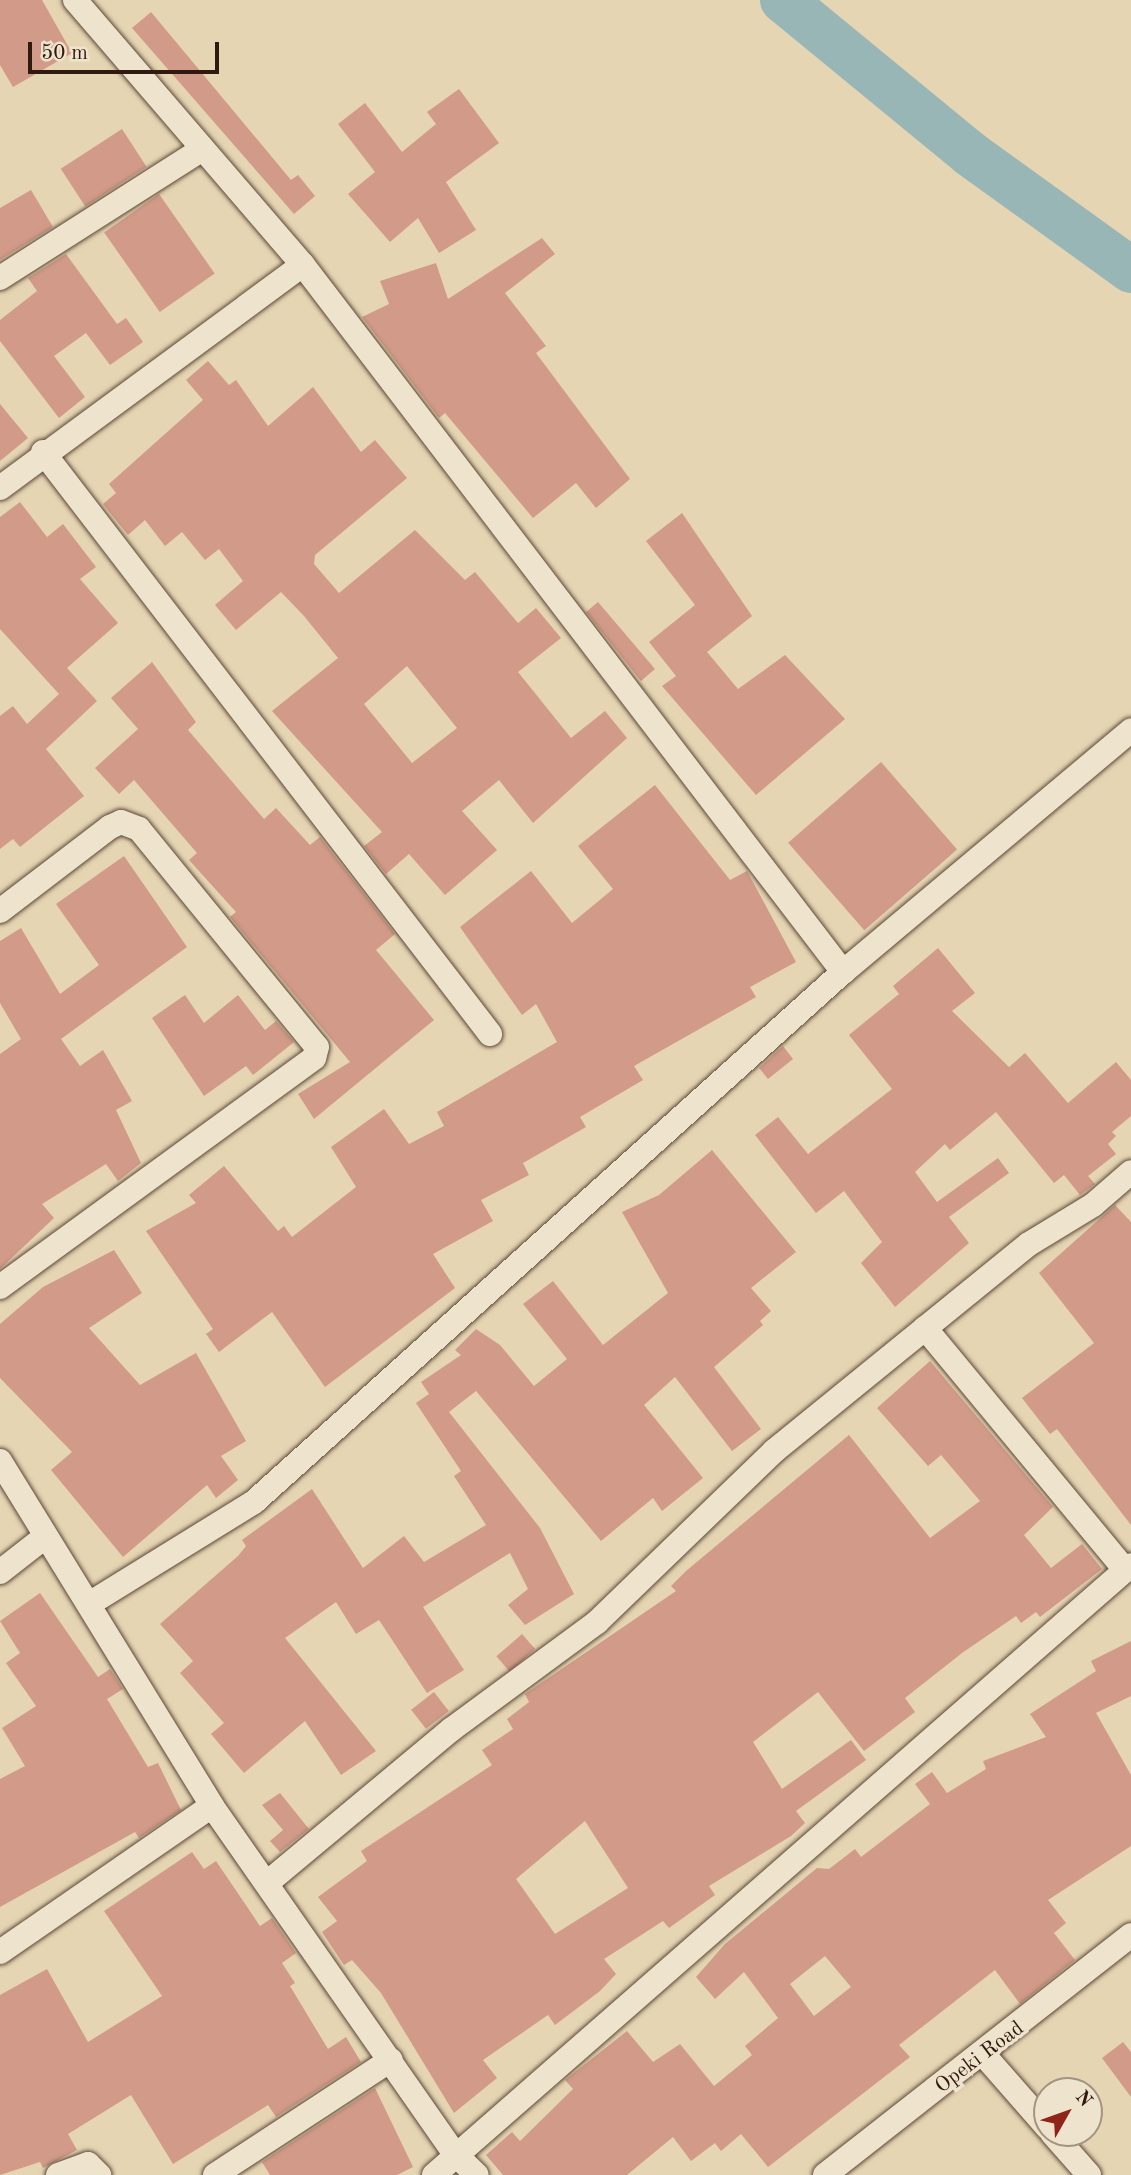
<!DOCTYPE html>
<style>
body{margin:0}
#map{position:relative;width:1131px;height:2175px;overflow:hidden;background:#e5d5b3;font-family:"Old Standard TT",serif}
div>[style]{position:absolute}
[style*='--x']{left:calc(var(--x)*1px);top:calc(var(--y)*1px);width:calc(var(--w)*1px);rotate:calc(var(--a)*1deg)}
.river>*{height:46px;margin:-23px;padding:0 23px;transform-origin:23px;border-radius:23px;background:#99b6b6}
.building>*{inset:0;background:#d29a88;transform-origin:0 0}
.roads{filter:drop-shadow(0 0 2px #5d4837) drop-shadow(0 0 2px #5d4837)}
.minor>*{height:24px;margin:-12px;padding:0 12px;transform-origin:12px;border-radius:12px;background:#eee4ce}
span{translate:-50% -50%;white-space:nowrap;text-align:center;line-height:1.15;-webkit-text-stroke:7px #eee4ce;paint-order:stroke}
.street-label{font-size:21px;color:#30190e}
.north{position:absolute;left:1033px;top:2077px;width:70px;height:70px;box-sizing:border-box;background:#eee4ce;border:2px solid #a29381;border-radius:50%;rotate:50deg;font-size:19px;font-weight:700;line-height:28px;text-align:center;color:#30190e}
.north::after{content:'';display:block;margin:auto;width:24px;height:32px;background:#8f2418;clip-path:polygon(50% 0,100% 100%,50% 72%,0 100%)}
.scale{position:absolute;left:28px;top:42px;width:191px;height:32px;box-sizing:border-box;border:4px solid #30190e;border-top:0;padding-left:9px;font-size:21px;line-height:24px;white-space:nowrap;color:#30190e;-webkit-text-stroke:5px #eee4ce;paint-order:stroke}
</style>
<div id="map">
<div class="river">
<i style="--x:783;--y:0;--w:241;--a:39.4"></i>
<i style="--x:969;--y:153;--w:200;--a:35.8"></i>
</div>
<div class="building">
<i style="clip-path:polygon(0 0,42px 0,72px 53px,13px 87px,0 65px)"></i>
<i style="clip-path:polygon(151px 12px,291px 180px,298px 175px,315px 196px,294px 214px,132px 28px)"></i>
<i style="clip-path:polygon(459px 89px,499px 143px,446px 182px,476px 230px,439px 253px,418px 218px,390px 242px,348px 194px,375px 172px,338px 124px,365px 103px,402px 152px,436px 124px,427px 112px)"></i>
<i style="left:122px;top:129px;width:45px;height:73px;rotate:57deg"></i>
<i style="clip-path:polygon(31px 190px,53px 227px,0 260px,0 208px)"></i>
<i style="left:159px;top:194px;width:97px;height:67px;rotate:55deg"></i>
<i style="clip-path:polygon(542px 238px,555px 254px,505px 293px,546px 346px,536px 353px,630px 479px,596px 508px,576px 483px,533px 518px,445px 413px,439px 418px,362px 317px,389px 304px,380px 281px,436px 263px,448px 299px)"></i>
<i style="clip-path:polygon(66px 254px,117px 324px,126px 318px,143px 342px,110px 365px,86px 333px,54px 356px,85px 397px,59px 418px,0 341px,0 320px,37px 291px,28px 278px)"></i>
<i style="clip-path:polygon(evenodd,208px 361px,229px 385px,236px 380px,268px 426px,313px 387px,361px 452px,375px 440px,407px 478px,315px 555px,314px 564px,339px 593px,415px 530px,465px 580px,475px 572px,518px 623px,536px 608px,561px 638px,518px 672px,571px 738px,605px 711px,627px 738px,533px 823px,499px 780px,462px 811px,497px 850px,445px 895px,409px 854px,386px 874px,364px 846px,382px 832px,272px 711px,338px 658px,304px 616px,281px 592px,236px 630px,215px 605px,243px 581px,219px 549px,205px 560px,182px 532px,165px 546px,145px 520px,128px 535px,103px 504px,116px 493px,109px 484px,203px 400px,186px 380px,208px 361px,407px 666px,457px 728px,412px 763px,364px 704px,407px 666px)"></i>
<i style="clip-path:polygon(0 404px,28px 438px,0 461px)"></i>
<i style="clip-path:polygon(20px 502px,47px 537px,63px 524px,96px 567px,80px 579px,118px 623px,67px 668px,97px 701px,46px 749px,84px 796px,20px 847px,13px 839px,0 849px,0 716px,13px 706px,27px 724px,59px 694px,0 629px,0 517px)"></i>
<i style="clip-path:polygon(682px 513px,752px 616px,707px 652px,738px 689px,785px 655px,845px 719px,756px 795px,662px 686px,676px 676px,649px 642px,695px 605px,646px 541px)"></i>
<i style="clip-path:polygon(598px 602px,655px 669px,641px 681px,586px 612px)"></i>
<i style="clip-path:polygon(152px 662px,196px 722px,188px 730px,264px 819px,276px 808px,310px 845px,320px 837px,395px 934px,376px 950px,434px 1020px,314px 1119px,298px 1094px,350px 1062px,230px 917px,236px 912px,189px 860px,197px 853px,134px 780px,119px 794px,95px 768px,138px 729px,111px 698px)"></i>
<i style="left:881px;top:762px;width:116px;height:123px;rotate:49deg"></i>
<i style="clip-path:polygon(655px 785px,730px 880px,747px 871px,796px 962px,750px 987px,756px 997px,634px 1066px,643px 1080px,580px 1117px,586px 1127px,523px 1163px,529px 1175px,481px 1200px,493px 1221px,433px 1254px,455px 1288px,325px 1387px,272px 1312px,219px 1352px,206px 1334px,213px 1329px,146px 1231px,196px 1203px,189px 1195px,224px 1166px,278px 1231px,284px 1226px,292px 1237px,356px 1187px,331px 1147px,384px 1109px,409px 1144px,444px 1126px,437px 1112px,557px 1042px,536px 1004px,522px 1015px,460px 927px,531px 871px,572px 923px,613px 889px,578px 846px)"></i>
<i style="clip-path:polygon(124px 856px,187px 947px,61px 1039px,80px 1066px,103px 1050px,132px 1101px,116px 1110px,141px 1163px,118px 1181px,106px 1164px,42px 1204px,54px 1218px,0 1269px,0 1054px,21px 1039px,0 1003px,0 941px,21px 928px,60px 994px,99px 965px,56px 904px)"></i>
<i style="clip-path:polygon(938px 948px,975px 993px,952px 1011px,1009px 1067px,1025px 1053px,1068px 1103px,1116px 1062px,1131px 1080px,1131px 1116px,1112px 1132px,1116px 1136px,1108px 1144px,1116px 1154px,1088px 1176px,1095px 1184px,1080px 1195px,1064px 1175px,1054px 1183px,996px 1112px,950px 1150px,945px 1144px,915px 1172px,937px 1202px,998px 1158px,1009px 1173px,949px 1217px,969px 1243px,895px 1307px,861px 1263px,882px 1242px,844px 1191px,816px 1213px,755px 1135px,778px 1117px,808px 1154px,892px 1089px,849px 1035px,899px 994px,893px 986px)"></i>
<i style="clip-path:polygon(185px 995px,204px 1023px,238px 995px,265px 1030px,276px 1021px,294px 1042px,253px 1075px,246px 1066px,204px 1096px,152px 1018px)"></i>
<i style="clip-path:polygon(783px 1046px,793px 1059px,768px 1079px,759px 1068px)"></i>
<i style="clip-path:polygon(712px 1150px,796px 1252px,751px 1288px,771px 1311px,760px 1321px,763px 1325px,714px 1367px,761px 1429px,732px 1451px,675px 1377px,644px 1405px,703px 1478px,662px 1511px,653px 1498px,601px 1541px,476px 1391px,449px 1412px,540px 1528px,574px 1594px,525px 1625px,508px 1605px,528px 1589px,510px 1553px,423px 1607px,464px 1670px,427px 1693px,379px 1620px,356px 1634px,336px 1602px,285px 1638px,376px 1751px,341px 1775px,305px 1721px,244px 1773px,211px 1734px,224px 1723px,180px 1673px,193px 1661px,160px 1624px,238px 1556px,246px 1546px,242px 1540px,312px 1489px,363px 1568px,404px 1536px,424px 1562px,486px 1525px,454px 1476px,461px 1471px,416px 1403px,429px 1394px,421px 1382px,461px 1355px,455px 1350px,476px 1329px,500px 1345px,534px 1386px,567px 1359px,523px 1304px,553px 1281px,603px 1345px,668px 1293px,622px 1212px,659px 1195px)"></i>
<i style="clip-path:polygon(1115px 1205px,1131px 1222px,1131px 1525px,1057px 1429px,1050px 1434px,1022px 1398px,1094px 1343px,1039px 1273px)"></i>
<i style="clip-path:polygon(114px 1250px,142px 1293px,89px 1328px,140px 1385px,196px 1353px,246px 1441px,221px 1456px,238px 1480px,216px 1498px,207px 1485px,123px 1557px,51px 1470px,72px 1452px,0 1378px,0 1324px,43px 1287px)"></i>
<i style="clip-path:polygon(evenodd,930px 1361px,1053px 1507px,1024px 1535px,1051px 1568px,1082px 1544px,1102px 1569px,1040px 1617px,1036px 1612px,1021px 1623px,1016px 1616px,962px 1653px,905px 1698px,915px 1712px,864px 1751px,818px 1692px,753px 1742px,782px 1789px,851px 1740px,866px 1760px,796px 1811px,805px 1823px,791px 1836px,709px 1886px,715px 1895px,669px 1928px,663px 1921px,604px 1959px,616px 1974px,600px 1991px,555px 2025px,548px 2015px,483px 2060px,497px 2078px,454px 2113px,381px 1993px,352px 1960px,344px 1965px,322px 1932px,337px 1921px,318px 1897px,367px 1861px,361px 1851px,492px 1765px,482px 1750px,513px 1729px,507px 1719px,529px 1702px,525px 1694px,676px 1591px,671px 1586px,686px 1571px,849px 1435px,930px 1538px,980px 1501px,941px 1455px,928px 1466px,877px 1408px,930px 1361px,585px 1821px,628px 1888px,555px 1934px,516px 1879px,585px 1821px)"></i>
<i style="clip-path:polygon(40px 1593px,98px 1677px,110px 1669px,123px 1689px,107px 1699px,148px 1767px,158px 1763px,181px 1810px,139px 1838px,135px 1832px,0 1907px,0 1779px,25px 1766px,2px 1728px,36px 1706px,6px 1663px,20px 1653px,0 1621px)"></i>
<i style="left:522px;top:1634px;width:20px;height:34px;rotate:49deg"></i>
<i style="clip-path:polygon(evenodd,1131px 1641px,1131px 1696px,1096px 1713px,1131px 1775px,1131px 1846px,1048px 1900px,1066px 1923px,1054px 1933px,1075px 1960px,1020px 2004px,995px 1970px,899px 2045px,910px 2057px,768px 2167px,741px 2134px,721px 2151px,715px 2143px,691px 2161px,673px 2137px,627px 2175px,503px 2175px,486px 2155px,512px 2132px,520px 2141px,573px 2089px,565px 2080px,627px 2031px,653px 2062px,680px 2044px,714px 2086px,752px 2055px,745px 2046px,778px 2018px,744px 1972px,715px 1999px,696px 1977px,725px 1944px,817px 1868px,829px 1869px,855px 1849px,861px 1857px,930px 1804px,915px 1784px,932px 1772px,947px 1793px,986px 1769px,983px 1761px,1046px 1737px,1030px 1714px,1096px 1671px,1091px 1661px,1131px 1641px,825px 1956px,851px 1987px,814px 2016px,790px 1984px,825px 1956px)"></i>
<i style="left:434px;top:1692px;width:24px;height:29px;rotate:52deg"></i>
<i style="clip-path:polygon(280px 1793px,309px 1829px,280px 1852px,270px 1841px,283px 1830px,262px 1805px)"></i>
<i style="clip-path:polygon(192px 1852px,204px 1869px,216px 1861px,260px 1926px,272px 1918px,296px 1953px,282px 1963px,295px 1983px,290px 1986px,328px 2049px,346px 2037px,361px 2062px,276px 2117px,268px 2105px,173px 2164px,131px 2095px,68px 2134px,77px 2150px,43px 2168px,40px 2162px,0 2175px,0 1995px,47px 1969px,88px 2042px,162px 1996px,104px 1911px)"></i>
<i style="clip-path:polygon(1123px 2042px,1131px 2052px,1131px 2097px,1102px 2058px)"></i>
<i style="clip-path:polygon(375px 2088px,413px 2167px,397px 2175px,270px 2175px,262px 2162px)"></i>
</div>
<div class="roads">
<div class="minor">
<i style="--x:75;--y:0;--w:350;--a:49.3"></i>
<i style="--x:303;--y:265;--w:890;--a:52.63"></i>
<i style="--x:0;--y:278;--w:238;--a:-32.5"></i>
<i style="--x:43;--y:452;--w:734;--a:52.47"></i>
<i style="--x:0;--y:488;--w:376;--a:-36.4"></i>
<i style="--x:0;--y:911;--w:138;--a:-37.4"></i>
<i style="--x:110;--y:827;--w:12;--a:-24"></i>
<i style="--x:121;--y:822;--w:19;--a:21"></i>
<i style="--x:139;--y:829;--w:281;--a:50.8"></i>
<i style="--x:317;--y:1047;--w:11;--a:105"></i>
<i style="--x:314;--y:1058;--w:389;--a:143.9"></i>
<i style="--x:925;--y:1328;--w:314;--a:50.4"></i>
<i style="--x:0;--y:1461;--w:405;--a:58.4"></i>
<i style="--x:212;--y:1806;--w:424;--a:55.1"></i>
<i style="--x:455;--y:2154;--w:30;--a:44"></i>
<i style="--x:0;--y:1572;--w:58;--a:-38"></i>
<i style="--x:89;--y:1604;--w:194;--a:-31.7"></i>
<i style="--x:254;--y:1502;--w:792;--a:-41.98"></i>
<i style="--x:843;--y:972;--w:376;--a:-40"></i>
<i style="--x:267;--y:1883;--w:241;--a:-39.8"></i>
<i style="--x:452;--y:1729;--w:180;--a:-36.4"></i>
<i style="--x:597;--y:1622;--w:246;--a:-44"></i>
<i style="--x:774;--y:1451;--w:328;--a:-39.1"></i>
<i style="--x:1029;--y:1244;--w:75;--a:-31.4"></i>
<i style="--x:1093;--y:1205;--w:50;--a:-41"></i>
<i style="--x:0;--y:1952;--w:257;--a:-34.6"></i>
<i style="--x:984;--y:2055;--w:96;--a:48.8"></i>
<i style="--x:1052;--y:2133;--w:56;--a:48.6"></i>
<i style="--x:58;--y:2175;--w:32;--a:-20"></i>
<i style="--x:88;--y:2164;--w:16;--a:45"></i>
<i style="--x:215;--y:2175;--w:210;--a:-33.2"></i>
<i style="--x:434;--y:2175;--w:926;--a:-41.19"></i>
<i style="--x:825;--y:2175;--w:389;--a:-38.1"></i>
</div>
</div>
<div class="street-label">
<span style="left:980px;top:2058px;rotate:-37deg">Opeki Road</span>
</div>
<div class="north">N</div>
<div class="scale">50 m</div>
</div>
